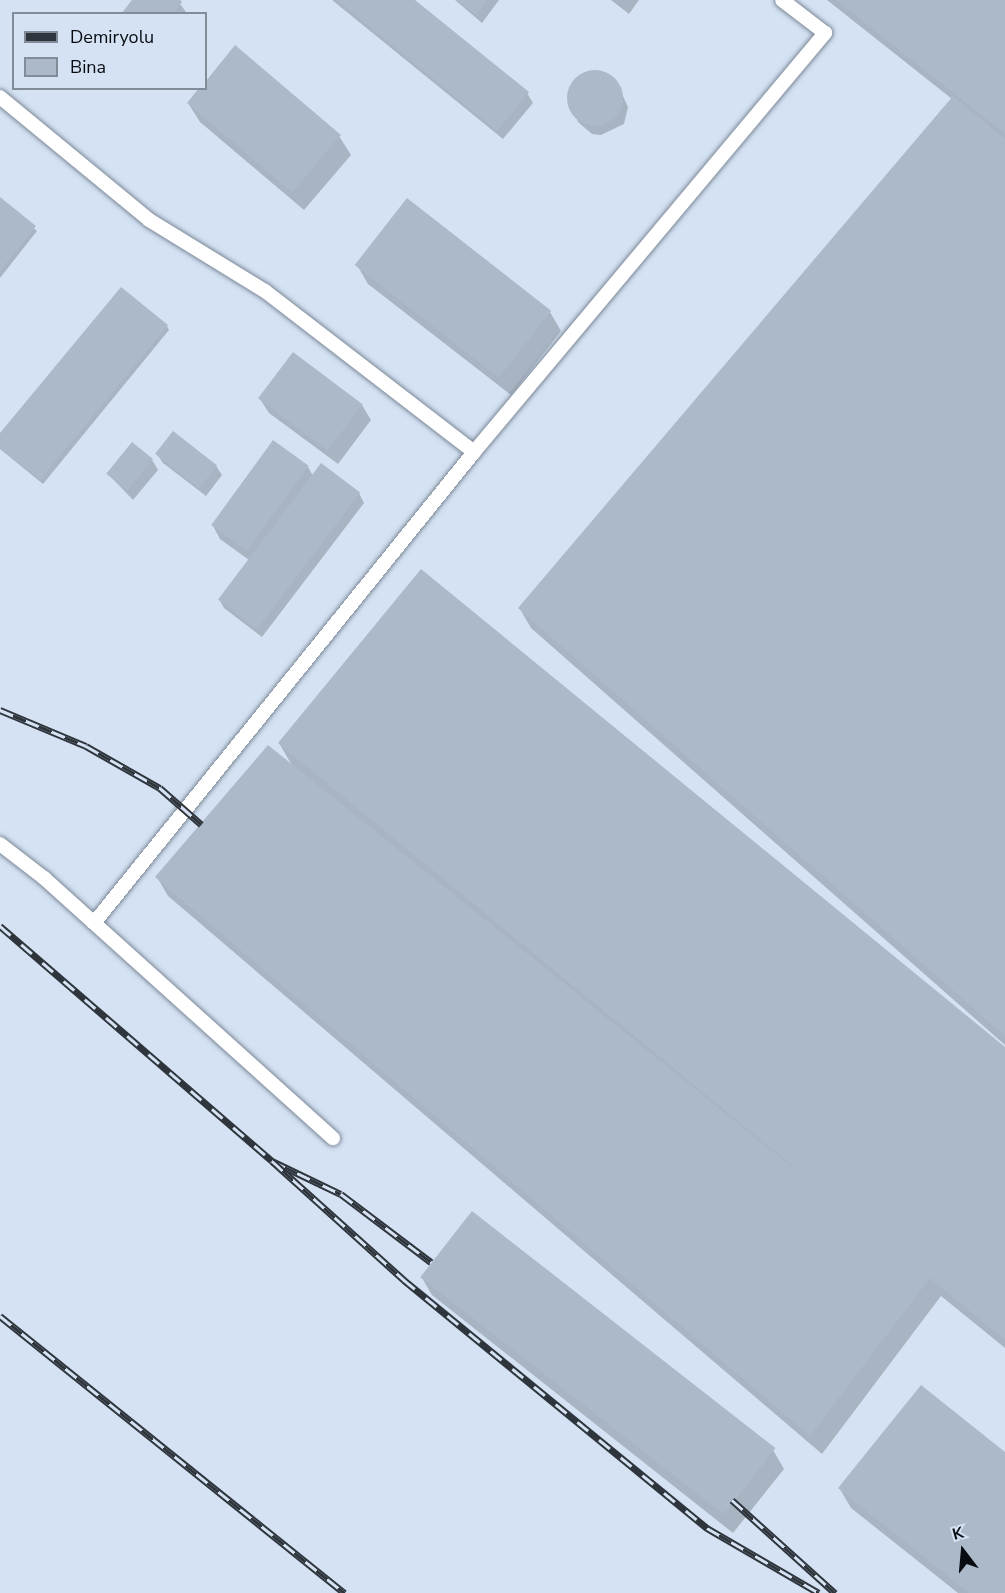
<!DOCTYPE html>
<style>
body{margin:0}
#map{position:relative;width:1005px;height:1593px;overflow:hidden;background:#d4e2f3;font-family:"Nunito Sans",sans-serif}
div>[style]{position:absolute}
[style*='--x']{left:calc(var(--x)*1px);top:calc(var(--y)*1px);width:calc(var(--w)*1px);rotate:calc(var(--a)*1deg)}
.shadow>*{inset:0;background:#0003}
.building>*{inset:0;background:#acb9c9;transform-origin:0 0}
.round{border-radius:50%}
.roads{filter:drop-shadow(0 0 2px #7c8898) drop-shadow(0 0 2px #7c8898)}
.lane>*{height:14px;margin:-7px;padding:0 7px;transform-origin:7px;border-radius:7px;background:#fff}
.rail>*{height:7px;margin-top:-3.5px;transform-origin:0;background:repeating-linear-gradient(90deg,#d4e2f3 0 14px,#2f353c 0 28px);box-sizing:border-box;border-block:2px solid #2f353c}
span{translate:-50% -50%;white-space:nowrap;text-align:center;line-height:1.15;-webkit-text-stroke:6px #d4e2f3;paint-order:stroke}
.legend{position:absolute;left:12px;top:12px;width:195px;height:78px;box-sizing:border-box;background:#d4e2f3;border:2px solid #828c99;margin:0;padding:8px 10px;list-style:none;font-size:18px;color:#080c11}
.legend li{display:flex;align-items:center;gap:12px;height:30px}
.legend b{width:30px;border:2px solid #828c99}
.north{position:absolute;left:933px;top:1521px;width:60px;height:60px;-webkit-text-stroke:4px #d4e2f3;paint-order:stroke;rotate:344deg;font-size:16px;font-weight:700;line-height:24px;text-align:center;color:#080c11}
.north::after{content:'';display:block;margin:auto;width:21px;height:27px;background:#080c11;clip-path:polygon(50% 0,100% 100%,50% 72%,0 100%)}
</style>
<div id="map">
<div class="shadow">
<i style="clip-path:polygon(134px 0,177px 0,186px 12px,123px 14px)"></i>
<i style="clip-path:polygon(332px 0,413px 0,527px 93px,533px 103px,503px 139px)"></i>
<i style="clip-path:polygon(455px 0,499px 0,482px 23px)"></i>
<i style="clip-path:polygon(611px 0,639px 0,629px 14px)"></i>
<i style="clip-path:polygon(827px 0,1005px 0,1005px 1045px,531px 628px,520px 609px,952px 99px)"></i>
<i style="clip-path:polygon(235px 48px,339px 136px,351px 155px,304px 210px,200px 122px,188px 103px,206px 88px,206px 83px)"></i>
<i style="clip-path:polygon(593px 71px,616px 81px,628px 107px,624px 124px,601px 135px,592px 134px,578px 122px,568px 94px,577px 78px)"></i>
<i style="clip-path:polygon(0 199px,37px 231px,0 278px)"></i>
<i style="clip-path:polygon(357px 265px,550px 312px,561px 331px,511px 395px,368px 284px)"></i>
<i style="clip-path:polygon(167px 326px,169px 330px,43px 484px,0 449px,0 435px)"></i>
<i style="clip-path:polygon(260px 399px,362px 405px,371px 420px,338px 464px,269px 413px)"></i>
<i style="clip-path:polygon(157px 454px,216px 466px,222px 475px,206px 496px,163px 463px)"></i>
<i style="clip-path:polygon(152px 460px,158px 470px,133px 500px,108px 474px)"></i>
<i style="clip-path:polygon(308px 467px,313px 476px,359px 493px,364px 503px,262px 637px,224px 608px,219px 599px,249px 560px,220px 539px,212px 524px)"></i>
<i style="clip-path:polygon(279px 743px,1005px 1049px,1005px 1348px,941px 1296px,822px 1454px,168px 896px,157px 877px,293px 767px)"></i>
<i style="clip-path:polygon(421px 1276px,773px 1450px,784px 1469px,733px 1533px,432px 1295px)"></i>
<i style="clip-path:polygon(1005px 1454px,1005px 1593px,958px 1593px,851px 1508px,840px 1489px)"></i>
</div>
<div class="building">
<i style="clip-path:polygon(132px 0,180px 0,182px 2px,172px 14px,121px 14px)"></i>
<i style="clip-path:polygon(337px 0,415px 0,529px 92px,497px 131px)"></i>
<i style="clip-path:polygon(457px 0,487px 0,476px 15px)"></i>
<i style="clip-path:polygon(836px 0,1005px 0,1005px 134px)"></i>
<i style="clip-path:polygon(235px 45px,341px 135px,292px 192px,187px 103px,199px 88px,206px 88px,206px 81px)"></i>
<i class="round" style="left:567px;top:70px;width:56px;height:56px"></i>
<i style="clip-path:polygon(953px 96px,1005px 139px,1005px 1036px,518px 608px)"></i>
<i style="clip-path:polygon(0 197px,36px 226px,0 271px)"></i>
<i style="left:407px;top:198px;width:183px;height:85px;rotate:38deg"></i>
<i style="clip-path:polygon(121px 287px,168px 325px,40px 480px,0 448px,0 433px)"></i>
<i style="left:293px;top:352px;width:87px;height:58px;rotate:37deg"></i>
<i style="left:173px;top:431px;width:56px;height:29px;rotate:38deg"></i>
<i style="left:273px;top:440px;width:44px;height:105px;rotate:36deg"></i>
<i style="left:132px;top:442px;width:27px;height:41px;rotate:39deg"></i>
<i style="left:321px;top:463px;width:49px;height:171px;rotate:37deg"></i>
<i style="clip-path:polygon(421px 569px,1005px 1047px,1005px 1340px,930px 1278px,810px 1436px,155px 877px,268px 745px,858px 1220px,278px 743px)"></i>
<i style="left:472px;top:1211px;width:385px;height:84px;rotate:38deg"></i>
<i style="clip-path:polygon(921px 1385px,1005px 1452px,1005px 1593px,969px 1593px,838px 1488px)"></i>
</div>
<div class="roads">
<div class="lane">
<i style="--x:0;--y:97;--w:193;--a:39.5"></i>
<i style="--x:149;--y:220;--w:136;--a:31.5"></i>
<i style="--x:265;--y:291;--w:264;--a:37.6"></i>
<i style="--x:0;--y:844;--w:56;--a:37.7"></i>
<i style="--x:44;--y:878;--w:389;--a:42"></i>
<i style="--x:94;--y:923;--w:605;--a:-51.1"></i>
<i style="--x:474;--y:452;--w:547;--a:-50.05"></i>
<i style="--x:825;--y:33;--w:54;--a:-142.5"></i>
</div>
</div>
<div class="rail">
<i style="--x:0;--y:710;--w:93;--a:22.7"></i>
<i style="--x:86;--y:746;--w:85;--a:29.6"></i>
<i style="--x:160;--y:788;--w:55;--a:41.3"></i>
<i style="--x:0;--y:926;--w:359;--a:40.8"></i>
<i style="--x:272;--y:1161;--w:76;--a:25.6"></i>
<i style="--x:341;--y:1194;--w:113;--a:37.1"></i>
<i style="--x:272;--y:1161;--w:178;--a:42"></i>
<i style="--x:404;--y:1280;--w:392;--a:39.3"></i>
<i style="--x:707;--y:1528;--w:129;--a:30.1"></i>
<i style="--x:0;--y:1316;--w:442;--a:38.8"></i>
<i style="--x:732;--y:1500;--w:139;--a:42.1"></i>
</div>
<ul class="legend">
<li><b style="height:8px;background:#2f353c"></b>Demiryolu</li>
<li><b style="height:16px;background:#acb9c9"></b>Bina</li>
</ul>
<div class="north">K</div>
</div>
